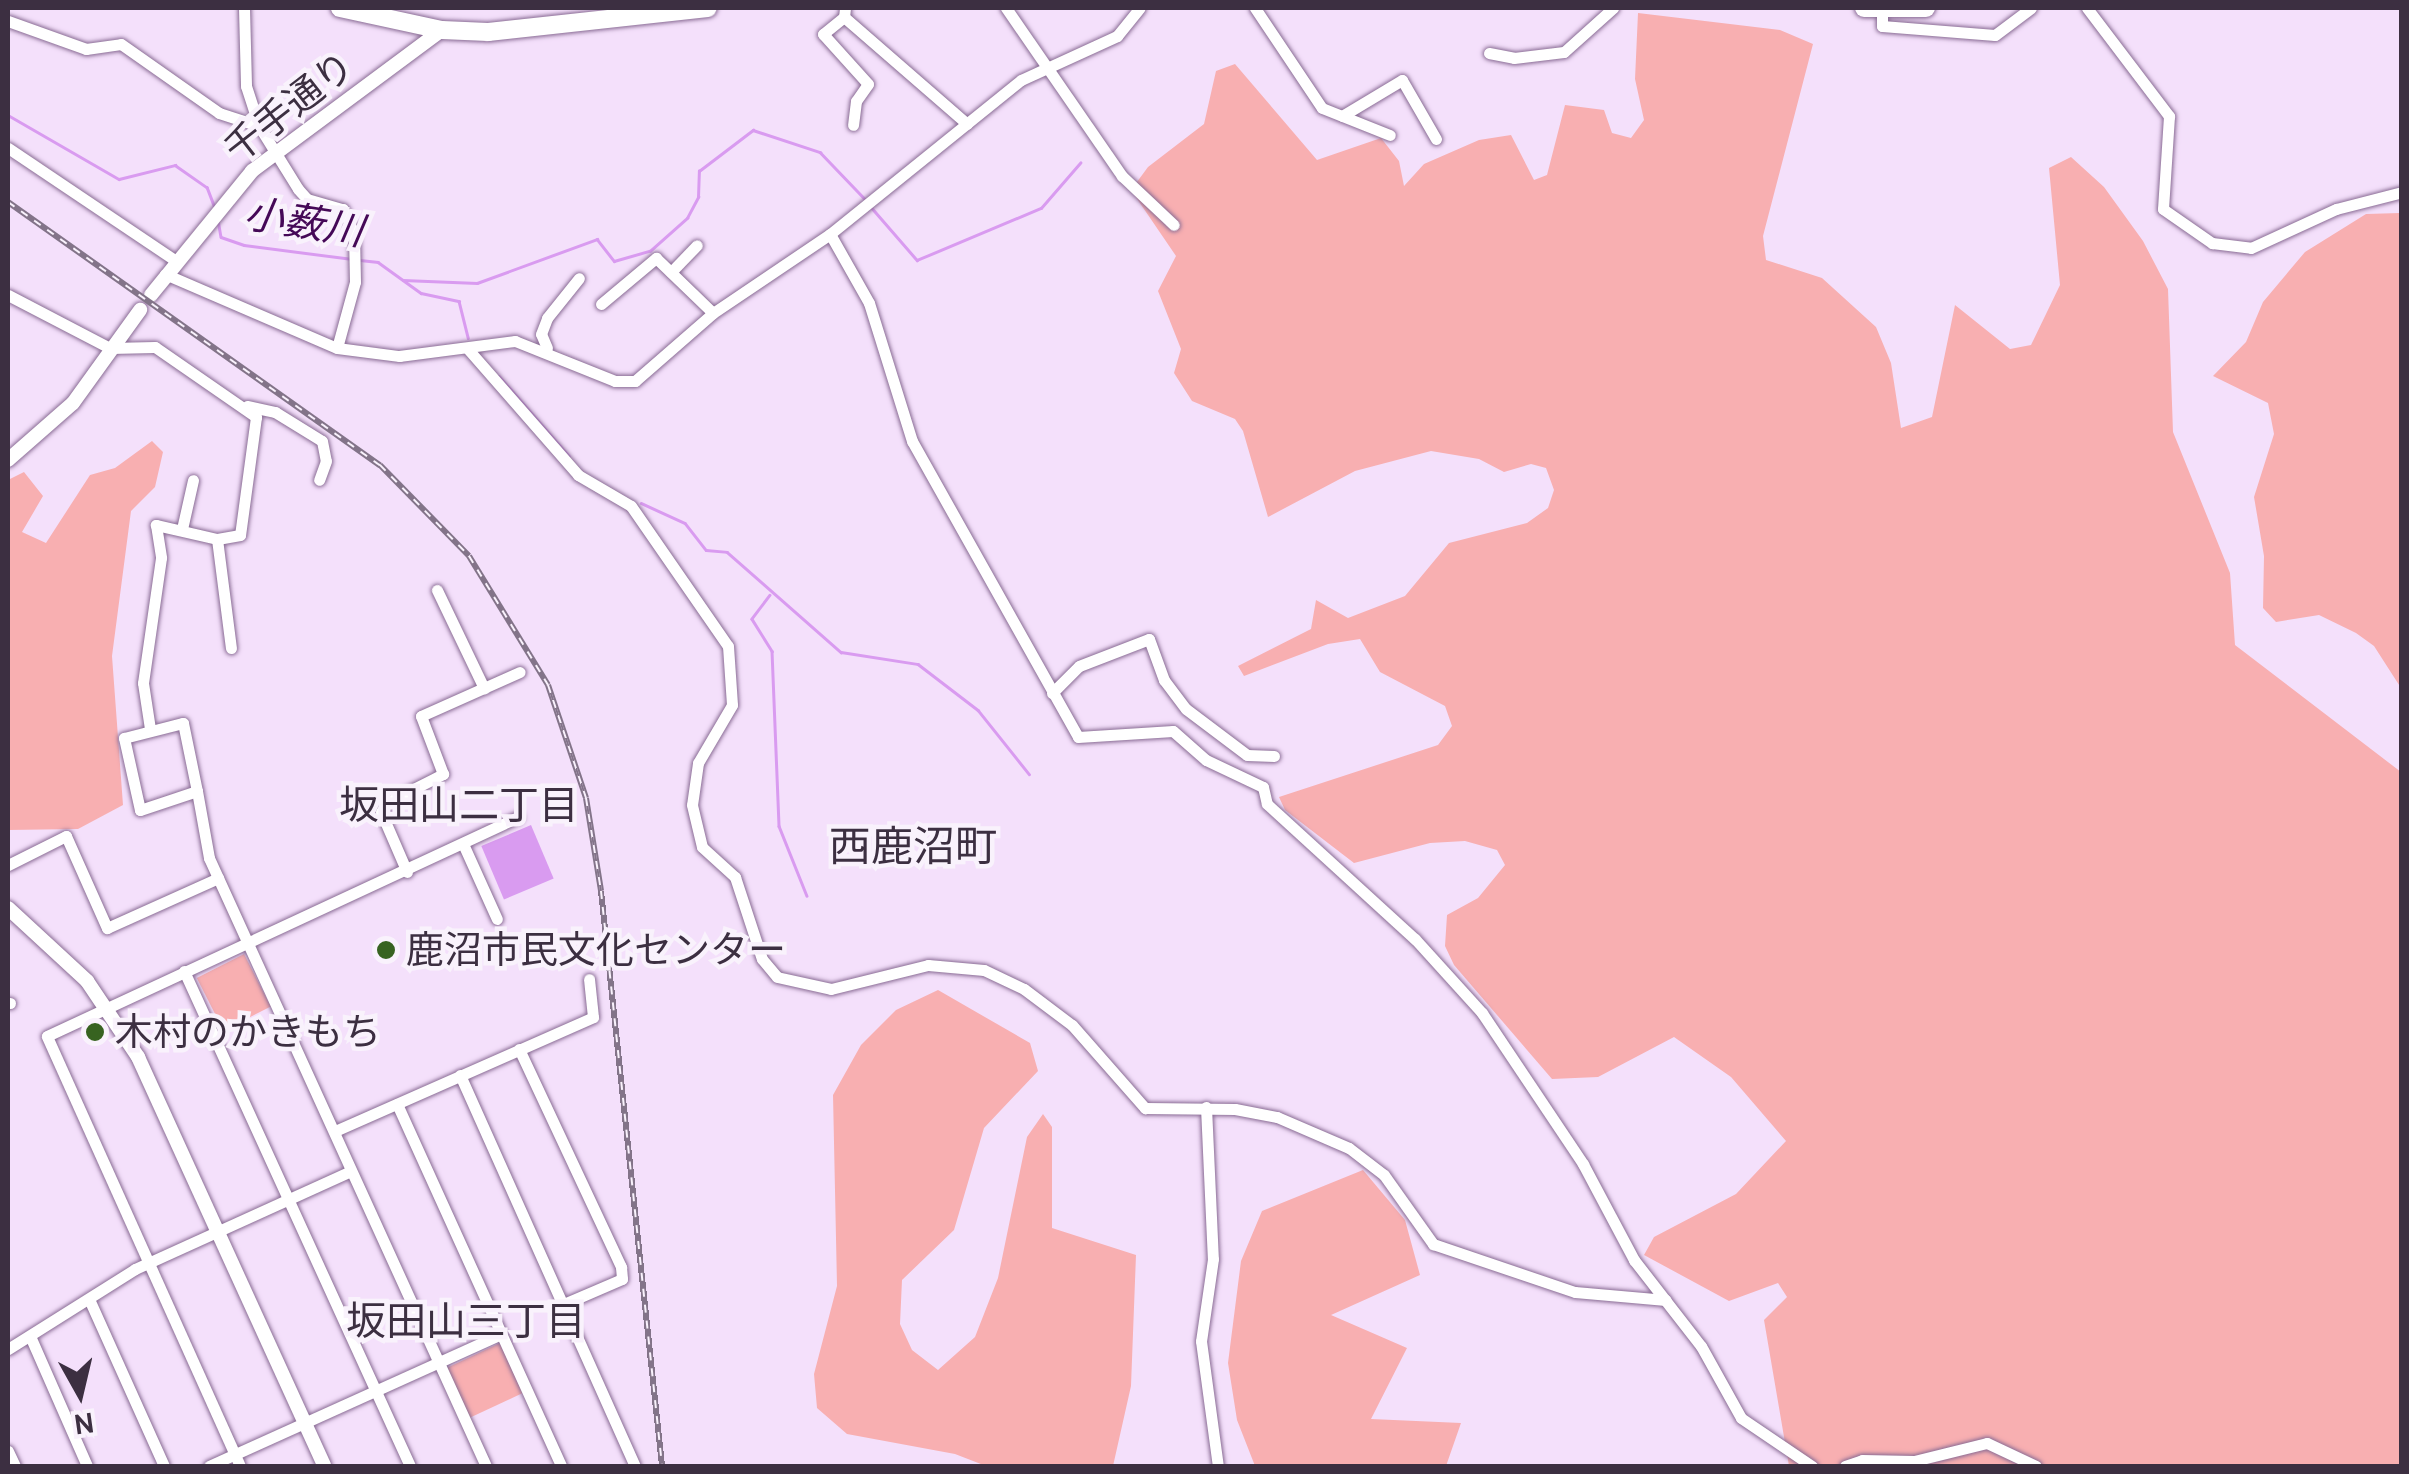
<!DOCTYPE html>
<meta charset="utf-8">
<style>
body{margin:0}
#map{position:relative;width:2409px;height:1474px;overflow:hidden;background:#f4e0fb;font-family:Cabin,"Noto Sans JP",sans-serif}
div>[style]{position:absolute}
[style*='--x']{left:calc(var(--x)*1px);top:calc(var(--y)*1px);width:calc(var(--w)*1px);rotate:calc(var(--a)*1deg)}
.green>*{inset:0;background:#f8afb1;transform-origin:0 0}
.water>*{inset:0;background:#d99bf0;transform-origin:0 0}
.stream>*{height:2.5px;margin:-1.25px;padding:0 1.25px;transform-origin:1.25px;border-radius:1.25px;background:#d99bf0}
.roads{filter:drop-shadow(0 0 2px #896b94) drop-shadow(0 0 2px #896b94)}
.minor>*{height:11px;margin:-5.5px;padding:0 5.5px;transform-origin:5.5px;border-radius:5.5px;background:#fff}
.tertiary>*{height:14px;margin:-7px;padding:0 7px;transform-origin:7px;border-radius:7px;background:#fff}
.primary>*{height:18px;margin:-9px;padding:0 9px;transform-origin:9px;border-radius:9px;background:#fff}
.rail>*{height:6px;margin-top:-3px;transform-origin:0;background:repeating-linear-gradient(90deg,#f9f2fc 0 8px,#837489 0 16px);box-sizing:border-box;border-block:2px solid #837489}
.dots>*{width:28px;height:28px;translate:-50% -50%;box-sizing:border-box;border:5px solid #f9f2fc;border-radius:50%}
span{translate:-50% -50%;white-space:nowrap;text-align:center;line-height:1.15;-webkit-text-stroke:9px #f9f2fc;paint-order:stroke}
.street-label{font-size:38px;color:#3c2f41}
.poi-label{font-size:38px;color:#3c2f41}
.left{translate:0 -50%;text-align:left}
.water-label{font-size:40px;color:#450957;font-style:italic}
.neighbourhood-label{font-size:40px;color:#3c2f41}
.quarter-label{font-size:42px;color:#3c2f41}
.frame{position:absolute;inset:0;border:10px solid #3c2f41;pointer-events:none}
.north{position:absolute;left:30px;top:1344px;width:100px;height:100px;-webkit-text-stroke:8px #f9f2fc;paint-order:stroke;rotate:172deg;font-size:28px;font-weight:700;line-height:40px;text-align:center;color:#3c2f41}
.north::after{content:'';display:block;margin:auto;width:35px;height:45px;background:#3c2f41;clip-path:polygon(50% 0,100% 100%,50% 72%,0 100%)}
</style>
<div id="map">
<div class="green">
<i style="clip-path:polygon(1638px 13px,1780px 30px,1813px 44px,1763px 236px,1766px 260px,1822px 278px,1876px 327px,1891px 363px,1901px 428px,1932px 417px,1955px 305px,2010px 349px,2031px 345px,2060px 285px,2049px 168px,2071px 157px,2104px 187px,2143px 241px,2168px 289px,2173px 432px,2230px 573px,2235px 645px,2401px 772px,2401px 1466px,1789px 1466px,1764px 1320px,1787px 1297px,1778px 1283px,1729px 1301px,1644px 1255px,1654px 1237px,1736px 1194px,1786px 1141px,1731px 1077px,1674px 1037px,1598px 1077px,1552px 1079px,1454px 965px,1445px 946px,1447px 915px,1478px 898px,1505px 865px,1497px 850px,1465px 841px,1430px 843px,1354px 863px,1285px 810px,1279px 797px,1438px 745px,1452px 726px,1445px 706px,1380px 672px,1360px 639px,1328px 644px,1244px 676px,1238px 666px,1311px 629px,1316px 600px,1348px 618px,1405px 596px,1449px 543px,1527px 523px,1548px 508px,1554px 490px,1546px 468px,1531px 464px,1504px 472px,1479px 459px,1431px 451px,1355px 471px,1268px 517px,1243px 431px,1235px 419px,1192px 401px,1174px 373px,1181px 349px,1158px 291px,1176px 256px,1131px 190px,1148px 167px,1204px 124px,1216px 71px,1235px 64px,1317px 160px,1381px 138px,1399px 161px,1404px 186px,1424px 164px,1479px 140px,1511px 135px,1534px 180px,1547px 175px,1565px 105px,1604px 110px,1612px 133px,1631px 138px,1644px 120px,1635px 79px)"></i>
<i style="clip-path:polygon(2400px 213px,2402px 216px,2401px 688px,2374px 646px,2356px 633px,2319px 615px,2276px 622px,2263px 608px,2264px 556px,2254px 497px,2274px 434px,2268px 403px,2213px 376px,2246px 342px,2263px 302px,2305px 252px,2366px 214px)"></i>
<i style="clip-path:polygon(152px 441px,163px 452px,155px 487px,131px 511px,112px 656px,123px 805px,78px 829px,8px 830px,8px 480px,24px 472px,43px 496px,22px 532px,46px 543px,90px 475px,115px 468px)"></i>
<i style="left:244px;top:954px;width:59px;height:53px;rotate:63deg"></i>
<i style="clip-path:polygon(938px 990px,1030px 1043px,1038px 1071px,984px 1128px,954px 1230px,902px 1280px,900px 1324px,912px 1350px,938px 1370px,975px 1337px,998px 1278px,1027px 1137px,1043px 1114px,1052px 1127px,1052px 1228px,1136px 1255px,1131px 1386px,1113px 1466px,986px 1466px,955px 1454px,847px 1434px,817px 1408px,814px 1374px,837px 1286px,833px 1095px,861px 1045px,896px 1010px)"></i>
<i style="clip-path:polygon(1363px 1170px,1405px 1220px,1420px 1275px,1331px 1315px,1407px 1348px,1371px 1419px,1461px 1423px,1446px 1466px,1255px 1466px,1237px 1420px,1228px 1363px,1241px 1261px,1262px 1211px)"></i>
<i style="left:500px;top:1343px;width:55px;height:59px;rotate:65deg"></i>
</div>
<div class="water">
<i style="left:531px;top:825px;width:58px;height:54px;rotate:67deg"></i>
</div>
<div class="stream">
<i style="--x:8;--y:115;--w:128;--a:30"></i>
<i style="--x:119;--y:179;--w:58;--a:-14"></i>
<i style="--x:175;--y:165;--w:39;--a:35"></i>
<i style="--x:207;--y:187;--w:22;--a:69"></i>
<i style="--x:872;--y:208;--w:69;--a:49.1"></i>
<i style="--x:917;--y:260;--w:134;--a:-22.8"></i>
<i style="--x:1041;--y:208;--w:60;--a:-49.1"></i>
<i style="--x:218;--y:220;--w:17;--a:80"></i>
<i style="--x:221;--y:237;--w:24;--a:19"></i>
<i style="--x:244;--y:245;--w:109;--a:7.4"></i>
<i style="--x:360;--y:260;--w:18;--a:6"></i>
<i style="--x:378;--y:262;--w:53;--a:35.8"></i>
<i style="--x:421;--y:293;--w:39;--a:12"></i>
<i style="--x:459;--y:301;--w:38;--a:76"></i>
<i style="--x:403;--y:280;--w:74;--a:2.3"></i>
<i style="--x:477;--y:283;--w:128;--a:-20.1"></i>
<i style="--x:597;--y:239;--w:28;--a:52"></i>
<i style="--x:614;--y:261;--w:37;--a:-16"></i>
<i style="--x:650;--y:251;--w:50;--a:-41.7"></i>
<i style="--x:687;--y:218;--w:24;--a:-62"></i>
<i style="--x:698;--y:197;--w:26;--a:-88"></i>
<i style="--x:699;--y:171;--w:68;--a:-37.2"></i>
<i style="--x:753;--y:130;--w:71;--a:18.2"></i>
<i style="--x:820;--y:152;--w:64;--a:46.3"></i>
<i style="--x:499;--y:376;--w:106;--a:48.8"></i>
<i style="--x:641;--y:503;--w:48;--a:24.4"></i>
<i style="--x:685;--y:523;--w:34;--a:52"></i>
<i style="--x:706;--y:550;--w:21;--a:5"></i>
<i style="--x:727;--y:552;--w:152;--a:41.3"></i>
<i style="--x:841;--y:652;--w:78;--a:8.9"></i>
<i style="--x:918;--y:664;--w:76;--a:37.5"></i>
<i style="--x:978;--y:710;--w:82;--a:51.4"></i>
<i style="--x:770;--y:595;--w:30;--a:127"></i>
<i style="--x:752;--y:619;--w:38;--a:58"></i>
<i style="--x:772;--y:651;--w:175;--a:87.7"></i>
<i style="--x:779;--y:826;--w:75;--a:68.2"></i>
</div>
<div class="roads">
<div class="minor">
<i style="--x:244;--y:8;--w:78;--a:88.5"></i>
<i style="--x:246;--y:86;--w:42;--a:72"></i>
<i style="--x:259;--y:126;--w:74;--a:58.2"></i>
<i style="--x:298;--y:189;--w:13;--a:48"></i>
<i style="--x:307;--y:199;--w:37;--a:16"></i>
<i style="--x:343;--y:209;--w:27;--a:66"></i>
<i style="--x:354;--y:234;--w:48;--a:88.8"></i>
<i style="--x:355;--y:282;--w:68;--a:105.3"></i>
<i style="--x:845;--y:8;--w:9;--a:96"></i>
<i style="--x:844;--y:17;--w:163;--a:41"></i>
<i style="--x:1006;--y:8;--w:204;--a:55.4"></i>
<i style="--x:1122;--y:176;--w:71;--a:43.3"></i>
<i style="--x:1255;--y:8;--w:120;--a:56.2"></i>
<i style="--x:1322;--y:108;--w:73;--a:21.7"></i>
<i style="--x:2087;--y:8;--w:136;--a:52.8"></i>
<i style="--x:2169;--y:116;--w:93;--a:93.7"></i>
<i style="--x:2163;--y:209;--w:60;--a:34.8"></i>
<i style="--x:2212;--y:243;--w:39;--a:7"></i>
<i style="--x:2251;--y:248;--w:94;--a:-24.6"></i>
<i style="--x:2336;--y:209;--w:68;--a:-14.4"></i>
<i style="--x:1882;--y:9;--w:17;--a:90"></i>
<i style="--x:1882;--y:26;--w:113;--a:4.6"></i>
<i style="--x:1995;--y:35;--w:45;--a:-36.9"></i>
<i style="--x:844;--y:17;--w:27;--a:141"></i>
<i style="--x:823;--y:34;--w:67;--a:48"></i>
<i style="--x:868;--y:84;--w:21;--a:125"></i>
<i style="--x:856;--y:101;--w:24;--a:97"></i>
<i style="--x:8;--y:21;--w:83;--a:19.7"></i>
<i style="--x:86;--y:49;--w:35;--a:-8"></i>
<i style="--x:121;--y:44;--w:120;--a:35.1"></i>
<i style="--x:219;--y:113;--w:42;--a:18"></i>
<i style="--x:1489;--y:53;--w:25;--a:11"></i>
<i style="--x:1514;--y:58;--w:50;--a:-6.8"></i>
<i style="--x:1564;--y:52;--w:66;--a:-41.9"></i>
<i style="--x:1342;--y:116;--w:70;--a:-31"></i>
<i style="--x:1402;--y:80;--w:68;--a:60"></i>
<i style="--x:8;--y:148;--w:202;--a:33.9"></i>
<i style="--x:830;--y:234;--w:79;--a:60.5"></i>
<i style="--x:869;--y:303;--w:145;--a:72.7"></i>
<i style="--x:912;--y:441;--w:339;--a:60.7"></i>
<i style="--x:1078;--y:737;--w:95;--a:-3.6"></i>
<i style="--x:1173;--y:731;--w:44;--a:41.3"></i>
<i style="--x:1206;--y:760;--w:63;--a:25.3"></i>
<i style="--x:1263;--y:787;--w:17;--a:77"></i>
<i style="--x:1267;--y:804;--w:200;--a:42.4"></i>
<i style="--x:1415;--y:939;--w:100;--a:47.8"></i>
<i style="--x:1482;--y:1013;--w:182;--a:56.2"></i>
<i style="--x:1583;--y:1164;--w:109;--a:62"></i>
<i style="--x:1634;--y:1260;--w:109;--a:52.1"></i>
<i style="--x:1701;--y:1346;--w:82;--a:60.9"></i>
<i style="--x:1741;--y:1418;--w:86;--a:34.1"></i>
<i style="--x:671;--y:272;--w:37;--a:-46"></i>
<i style="--x:165;--y:274;--w:187;--a:23.3"></i>
<i style="--x:337;--y:348;--w:63;--a:7.4"></i>
<i style="--x:399;--y:356;--w:117;--a:-7.4"></i>
<i style="--x:515;--y:341;--w:108;--a:21.8"></i>
<i style="--x:615;--y:381;--w:20;--a:0"></i>
<i style="--x:635;--y:381;--w:103;--a:-41.1"></i>
<i style="--x:713;--y:313;--w:141;--a:-34"></i>
<i style="--x:830;--y:234;--w:245;--a:-38.9"></i>
<i style="--x:1021;--y:80;--w:106;--a:-24.6"></i>
<i style="--x:1117;--y:36;--w:36;--a:-51"></i>
<i style="--x:8;--y:295;--w:115;--a:27.5"></i>
<i style="--x:110;--y:348;--w:45;--a:-1.3"></i>
<i style="--x:155;--y:347;--w:123;--a:34.7"></i>
<i style="--x:256;--y:417;--w:119;--a:97.7"></i>
<i style="--x:240;--y:535;--w:23;--a:170"></i>
<i style="--x:217;--y:539;--w:63;--a:-167.1"></i>
<i style="--x:156;--y:525;--w:33;--a:81"></i>
<i style="--x:161;--y:558;--w:126;--a:98.2"></i>
<i style="--x:143;--y:683;--w:47;--a:81.3"></i>
<i style="--x:601;--y:304;--w:72;--a:-39.9"></i>
<i style="--x:656;--y:258;--w:79;--a:44"></i>
<i style="--x:467;--y:348;--w:169;--a:48.8"></i>
<i style="--x:578;--y:475;--w:61;--a:30.3"></i>
<i style="--x:631;--y:506;--w:170;--a:55.3"></i>
<i style="--x:728;--y:646;--w:59;--a:86.1"></i>
<i style="--x:732;--y:705;--w:67;--a:120.4"></i>
<i style="--x:698;--y:763;--w:42;--a:98.1"></i>
<i style="--x:692;--y:805;--w:43;--a:76.6"></i>
<i style="--x:702;--y:847;--w:45;--a:42.3"></i>
<i style="--x:735;--y:877;--w:86;--a:71.8"></i>
<i style="--x:762;--y:959;--w:23;--a:50"></i>
<i style="--x:777;--y:977;--w:55;--a:12.5"></i>
<i style="--x:831;--y:989;--w:100;--a:-13.9"></i>
<i style="--x:928;--y:965;--w:56;--a:5.1"></i>
<i style="--x:984;--y:970;--w:44;--a:25.4"></i>
<i style="--x:1024;--y:989;--w:60;--a:36.9"></i>
<i style="--x:1072;--y:1025;--w:111;--a:48.7"></i>
<i style="--x:1145;--y:1108;--w:90;--a:0.6"></i>
<i style="--x:1235;--y:1109;--w:43;--a:10.8"></i>
<i style="--x:1277;--y:1117;--w:78;--a:23.3"></i>
<i style="--x:1349;--y:1148;--w:44;--a:37.6"></i>
<i style="--x:1384;--y:1175;--w:85;--a:54.6"></i>
<i style="--x:1433;--y:1244;--w:150;--a:18.7"></i>
<i style="--x:1575;--y:1292;--w:91;--a:5"></i>
<i style="--x:547;--y:348;--w:15;--a:-113"></i>
<i style="--x:541;--y:334;--w:17;--a:-69"></i>
<i style="--x:547;--y:318;--w:51;--a:-51.3"></i>
<i style="--x:247;--y:406;--w:29;--a:12"></i>
<i style="--x:275;--y:412;--w:55;--a:31.7"></i>
<i style="--x:322;--y:441;--w:20;--a:79"></i>
<i style="--x:326;--y:461;--w:20;--a:110"></i>
<i style="--x:182;--y:529;--w:50;--a:-77.3"></i>
<i style="--x:217;--y:539;--w:110;--a:82.7"></i>
<i style="--x:437;--y:590;--w:109;--a:64.4"></i>
<i style="--x:1052;--y:693;--w:38;--a:-45"></i>
<i style="--x:1079;--y:666;--w:75;--a:-21.1"></i>
<i style="--x:1149;--y:639;--w:44;--a:69.9"></i>
<i style="--x:1164;--y:680;--w:36;--a:53"></i>
<i style="--x:1186;--y:709;--w:76;--a:37"></i>
<i style="--x:1247;--y:755;--w:27;--a:2"></i>
<i style="--x:197;--y:791;--w:60;--a:161.6"></i>
<i style="--x:140;--y:810;--w:74;--a:-102.5"></i>
<i style="--x:124;--y:738;--w:61;--a:-14.3"></i>
<i style="--x:183;--y:723;--w:69;--a:78.4"></i>
<i style="--x:197;--y:791;--w:68;--a:79.8"></i>
<i style="--x:209;--y:858;--w:668;--a:65.51"></i>
<i style="--x:464;--y:846;--w:80;--a:65.7"></i>
<i style="--x:8;--y:865;--w:65;--a:-26.6"></i>
<i style="--x:66;--y:836;--w:101;--a:66"></i>
<i style="--x:107;--y:928;--w:122;--a:-24.2"></i>
<i style="--x:407;--y:872;--w:65;--a:-113.4"></i>
<i style="--x:381;--y:812;--w:12;--a:-55"></i>
<i style="--x:388;--y:802;--w:62;--a:-27"></i>
<i style="--x:443;--y:774;--w:62;--a:-110.8"></i>
<i style="--x:421;--y:716;--w:108;--a:-24"></i>
<i style="--x:184;--y:971;--w:544;--a:65.46"></i>
<i style="--x:8;--y:1003;--w:2;--a:0"></i>
<i style="--x:519;--y:1049;--w:241;--a:64.9"></i>
<i style="--x:621;--y:1267;--w:12;--a:85"></i>
<i style="--x:622;--y:1279;--w:63;--a:156.7"></i>
<i style="--x:460;--y:1075;--w:428;--a:65.9"></i>
<i style="--x:397;--y:1104;--w:397;--a:65.6"></i>
<i style="--x:1206;--y:1107;--w:152;--a:87.4"></i>
<i style="--x:1213;--y:1259;--w:83;--a:98.3"></i>
<i style="--x:1201;--y:1341;--w:126;--a:82.3"></i>
<i style="--x:335;--y:1131;--w:282;--a:-23.8"></i>
<i style="--x:593;--y:1017;--w:38;--a:-96"></i>
<i style="--x:89;--y:1299;--w:183;--a:65.8"></i>
<i style="--x:30;--y:1336;--w:142;--a:66.3"></i>
<i style="--x:8;--y:1349;--w:150;--a:-32.2"></i>
<i style="--x:135;--y:1269;--w:237;--a:-24.4"></i>
<i style="--x:8;--y:1451;--w:17;--a:65"></i>
<i style="--x:209;--y:1466;--w:320;--a:-24.3"></i>
<i style="--x:240;--y:1466;--w:471;--a:-114.2"></i>
<i style="--x:47;--y:1036;--w:519;--a:-24.94"></i>
<i style="--x:1845;--y:1466;--w:18;--a:-19"></i>
<i style="--x:1862;--y:1460;--w:52;--a:1.1"></i>
<i style="--x:1914;--y:1461;--w:75;--a:-13.9"></i>
<i style="--x:1987;--y:1443;--w:54;--a:25.1"></i>
</div>
<div class="tertiary">
<i style="--x:151;--y:295;--w:160;--a:-50.8"></i>
<i style="--x:252;--y:171;--w:237;--a:-36.6"></i>
<i style="--x:8;--y:460;--w:86;--a:-41.2"></i>
<i style="--x:73;--y:403;--w:115;--a:-54.2"></i>
<i style="--x:8;--y:908;--w:108;--a:42.7"></i>
<i style="--x:87;--y:981;--w:92;--a:56.1"></i>
<i style="--x:138;--y:1057;--w:449;--a:65.5"></i>
</div>
<div class="primary">
<i style="--x:340;--y:8;--w:104;--a:12.2"></i>
<i style="--x:442;--y:30;--w:46;--a:2.5"></i>
<i style="--x:488;--y:32;--w:221;--a:-6.2"></i>
<i style="--x:1864;--y:8;--w:62;--a:0"></i>
</div>
</div>
<div class="rail">
<i style="--x:8;--y:202;--w:456;--a:35.3"></i>
<i style="--x:380;--y:465;--w:127;--a:45.6"></i>
<i style="--x:469;--y:556;--w:151;--a:58.5"></i>
<i style="--x:548;--y:685;--w:119;--a:71.4"></i>
<i style="--x:586;--y:798;--w:94;--a:80.8"></i>
<i style="--x:601;--y:891;--w:578;--a:83.94"></i>
</div>
<div class="dots">
<i style="left:386px;top:950px;background:#376320"></i>
<i style="left:95px;top:1032px;background:#376320"></i>
</div>
<div class="street-label">
<span style="left:289px;top:107px;rotate:-38deg">千手通り</span>
</div>
<div class="poi-label">
<span class="left" style="left:406px;top:950px">鹿沼市民文化センター</span>
<span class="left" style="left:115px;top:1032px">木村のかきもち</span>
</div>
<div class="water-label">
<span style="left:304px;top:222px;rotate:9deg">小薮川</span>
</div>
<div class="neighbourhood-label">
<span style="left:459px;top:805px">坂田山二丁目</span>
<span style="left:466px;top:1321px">坂田山三丁目</span>
</div>
<div class="quarter-label">
<span style="left:913px;top:846px">西鹿沼町</span>
</div>
<div class="frame"></div>
<div class="north">N</div>
</div>
